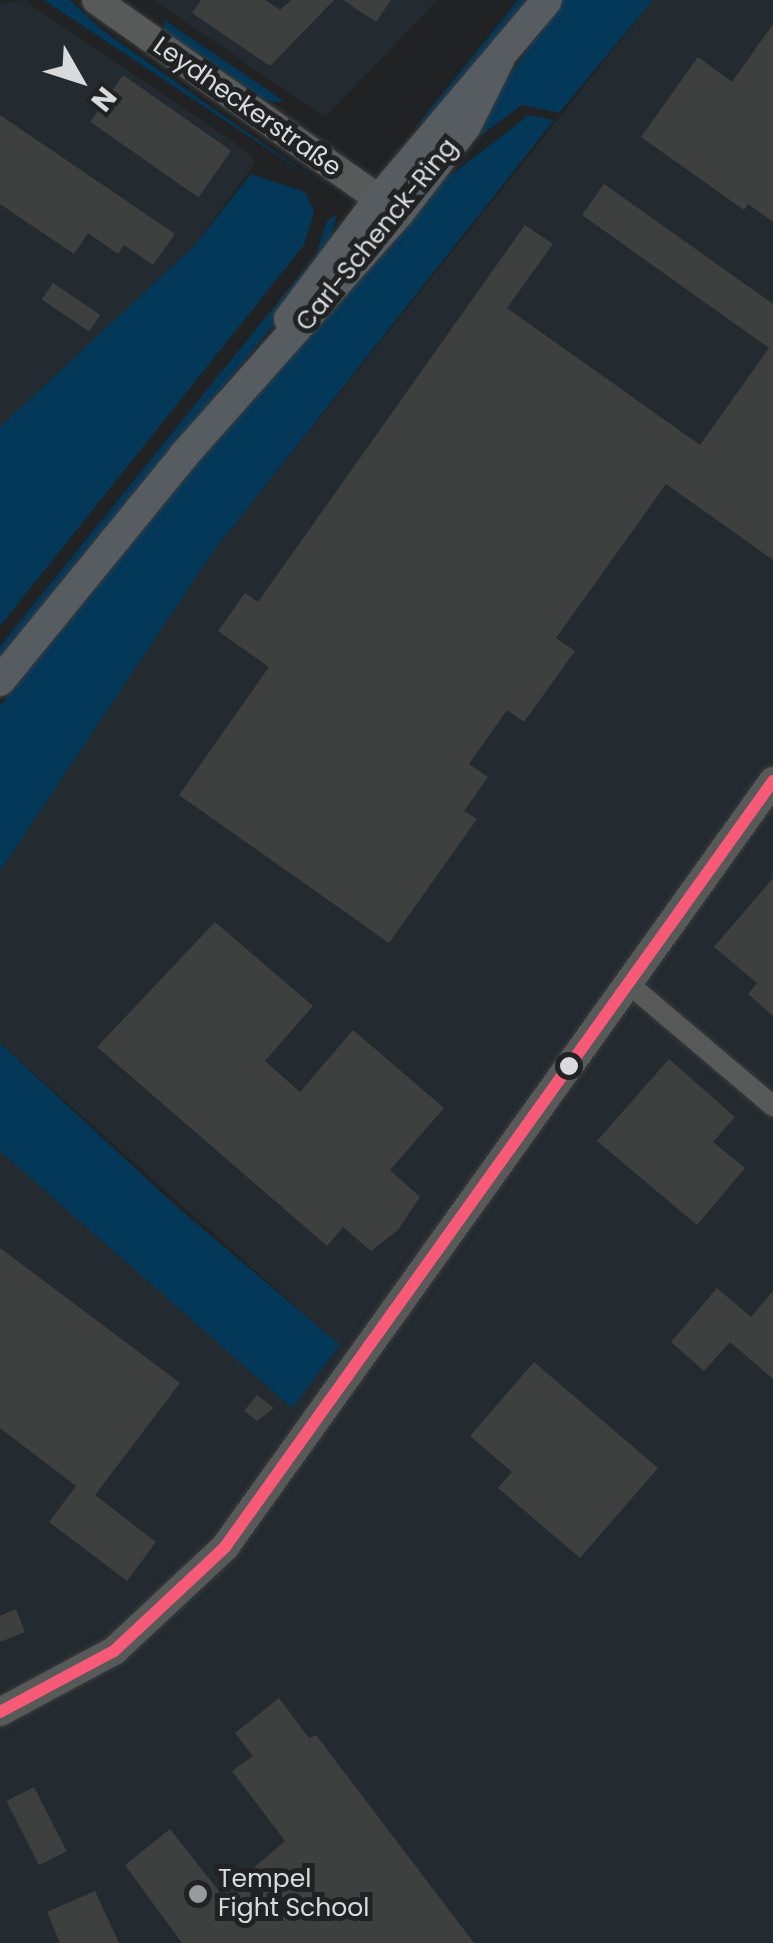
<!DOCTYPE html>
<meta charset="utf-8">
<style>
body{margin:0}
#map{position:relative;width:773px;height:1943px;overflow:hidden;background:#212223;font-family:Poppins,sans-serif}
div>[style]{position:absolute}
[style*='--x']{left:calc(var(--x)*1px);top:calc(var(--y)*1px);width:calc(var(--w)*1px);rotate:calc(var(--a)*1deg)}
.built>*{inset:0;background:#242b30}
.green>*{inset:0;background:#043859}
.building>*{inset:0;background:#3e3f3f;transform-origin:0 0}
.roads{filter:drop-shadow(0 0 2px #3b3c3e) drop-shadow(0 0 2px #3b3c3e)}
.minor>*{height:20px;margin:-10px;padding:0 10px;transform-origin:10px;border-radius:10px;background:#585959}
.tertiary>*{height:28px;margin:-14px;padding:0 14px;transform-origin:14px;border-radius:14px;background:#585959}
.secondary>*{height:30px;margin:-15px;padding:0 15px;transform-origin:15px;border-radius:15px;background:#565c60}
.bus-1>*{height:12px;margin:-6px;padding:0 6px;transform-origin:6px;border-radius:6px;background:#f75a77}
.dots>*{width:28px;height:28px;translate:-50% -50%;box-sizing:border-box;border:5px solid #202224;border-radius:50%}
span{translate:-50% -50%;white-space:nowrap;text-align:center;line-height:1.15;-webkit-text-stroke:10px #202224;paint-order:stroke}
.street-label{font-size:25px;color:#d9dadc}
.poi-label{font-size:25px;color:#d9dadc}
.left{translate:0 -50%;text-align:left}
.north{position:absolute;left:30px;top:30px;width:100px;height:100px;-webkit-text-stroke:8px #202224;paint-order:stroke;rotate:129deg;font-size:28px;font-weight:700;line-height:40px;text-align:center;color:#d9dadc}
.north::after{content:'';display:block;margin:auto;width:35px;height:45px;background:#d9dadc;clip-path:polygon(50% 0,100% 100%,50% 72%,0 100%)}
</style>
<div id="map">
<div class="built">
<i style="clip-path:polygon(24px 0,248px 152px,255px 163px,194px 246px,0 427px,0 4px)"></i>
<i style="clip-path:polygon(153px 0,438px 0,325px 117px)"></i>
<i style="clip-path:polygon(653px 0,773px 0,773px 1943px,0 1943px,0 1151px,292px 1407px,340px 1346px,0 1043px,0 871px,212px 553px)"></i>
</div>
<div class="green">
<i style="clip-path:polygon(44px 0,70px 0,102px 30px,322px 185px)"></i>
<i style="clip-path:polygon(518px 0,531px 0,421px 128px,422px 119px)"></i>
<i style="clip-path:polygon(562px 0,653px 0,559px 113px,522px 105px,453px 156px)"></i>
<i style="clip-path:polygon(163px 19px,282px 100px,281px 102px,266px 101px,165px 31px)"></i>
<i style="clip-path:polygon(529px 115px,554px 120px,212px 553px,0 871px,0 706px,180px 479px,262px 390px,443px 169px,451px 175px)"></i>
<i style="clip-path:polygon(251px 174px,305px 192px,314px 211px,304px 245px,0 626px,0 427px,194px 246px)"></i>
<i style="clip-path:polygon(337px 214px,325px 261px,0 663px,0 646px,316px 255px,327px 221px)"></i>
<i style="clip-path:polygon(0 1043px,175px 1205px,340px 1345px,292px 1408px,0 1151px)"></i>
</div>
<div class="building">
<i style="clip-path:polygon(201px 0,265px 0,280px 10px,291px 0,334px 0,270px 66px,192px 13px)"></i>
<i style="clip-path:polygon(343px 0,391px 0,376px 22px)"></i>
<i style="clip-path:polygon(773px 24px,773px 222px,748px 204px,744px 210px,641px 137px,698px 57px,732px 82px)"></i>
<i style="left:123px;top:75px;width:132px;height:57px;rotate:35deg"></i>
<i style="clip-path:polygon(0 115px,175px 234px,153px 265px,124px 245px,118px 254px,88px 233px,74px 254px,0 204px)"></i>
<i style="clip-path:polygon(604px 184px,773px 304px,773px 560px,666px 484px,556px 638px,575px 651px,524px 722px,507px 710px,469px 764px,488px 777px,464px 811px,477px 819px,389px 943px,179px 795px,269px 667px,218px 631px,245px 593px,258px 602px,525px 225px,553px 244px,507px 308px,700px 445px,769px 348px,582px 215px)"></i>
<i style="left:53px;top:283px;width:57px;height:20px;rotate:34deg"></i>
<i style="clip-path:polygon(773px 878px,773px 1016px,748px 994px,757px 983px,714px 947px)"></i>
<i style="clip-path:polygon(215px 922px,313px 1006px,265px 1061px,300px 1092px,353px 1030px,444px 1108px,390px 1170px,420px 1197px,398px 1230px,371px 1251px,343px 1227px,327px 1246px,97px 1047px)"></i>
<i style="clip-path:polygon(669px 1059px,735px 1117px,713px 1142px,745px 1168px,697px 1225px,597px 1141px)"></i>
<i style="clip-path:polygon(0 1248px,180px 1383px,95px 1495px,156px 1542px,127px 1581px,49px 1522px,76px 1486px,0 1428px)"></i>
<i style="clip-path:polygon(717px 1288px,751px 1317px,773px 1291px,773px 1379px,730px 1342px,704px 1371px,671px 1342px)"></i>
<i style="clip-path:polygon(534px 1362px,658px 1468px,580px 1558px,498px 1488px,512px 1472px,470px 1436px)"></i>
<i style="clip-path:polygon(257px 1395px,274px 1408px,257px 1421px,244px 1411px)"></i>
<i style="clip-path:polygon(16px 1609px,25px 1632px,0 1642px,0 1616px)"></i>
<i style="clip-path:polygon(279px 1698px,309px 1738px,316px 1735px,474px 1943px,182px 1943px,125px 1865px,170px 1829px,222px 1895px,285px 1841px,232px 1771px,253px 1756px,235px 1733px)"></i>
<i style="left:34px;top:1787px;width:72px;height:31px;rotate:63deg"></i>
<i style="clip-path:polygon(95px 1891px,119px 1943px,60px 1943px,47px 1912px)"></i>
</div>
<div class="roads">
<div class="minor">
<i style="--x:629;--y:984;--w:189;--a:40.3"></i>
</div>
<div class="tertiary">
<i style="--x:96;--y:0;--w:369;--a:35.1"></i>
<i style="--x:0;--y:1712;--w:129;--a:-28.2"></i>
<i style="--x:114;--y:1651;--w:152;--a:-43.1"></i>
<i style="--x:225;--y:1547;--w:942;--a:-54.42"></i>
</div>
<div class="secondary">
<i style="--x:289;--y:319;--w:150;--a:-53.1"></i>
<i style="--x:379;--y:199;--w:260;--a:-49.8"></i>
<i style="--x:0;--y:681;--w:291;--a:-50.8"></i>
<i style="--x:184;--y:455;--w:324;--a:-48.4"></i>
<i style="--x:399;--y:213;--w:110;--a:-52.4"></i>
<i style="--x:466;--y:126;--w:74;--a:-63.4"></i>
</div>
</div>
<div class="bus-1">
<i style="--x:0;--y:1712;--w:129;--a:-28.2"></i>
<i style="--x:114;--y:1651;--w:152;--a:-43.1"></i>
<i style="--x:225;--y:1547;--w:942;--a:-54.42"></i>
</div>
<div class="dots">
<i style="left:569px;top:1066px;background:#d9dadc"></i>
<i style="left:198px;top:1894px;background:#999a9b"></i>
</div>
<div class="street-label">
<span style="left:247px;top:107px;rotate:35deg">Leydheckerstraße</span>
<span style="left:377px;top:235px;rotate:-51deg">Carl-Schenck-Ring</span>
</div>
<div class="poi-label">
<span class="left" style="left:218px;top:1894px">Tempel<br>Fight School</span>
</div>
<div class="north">N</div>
</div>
